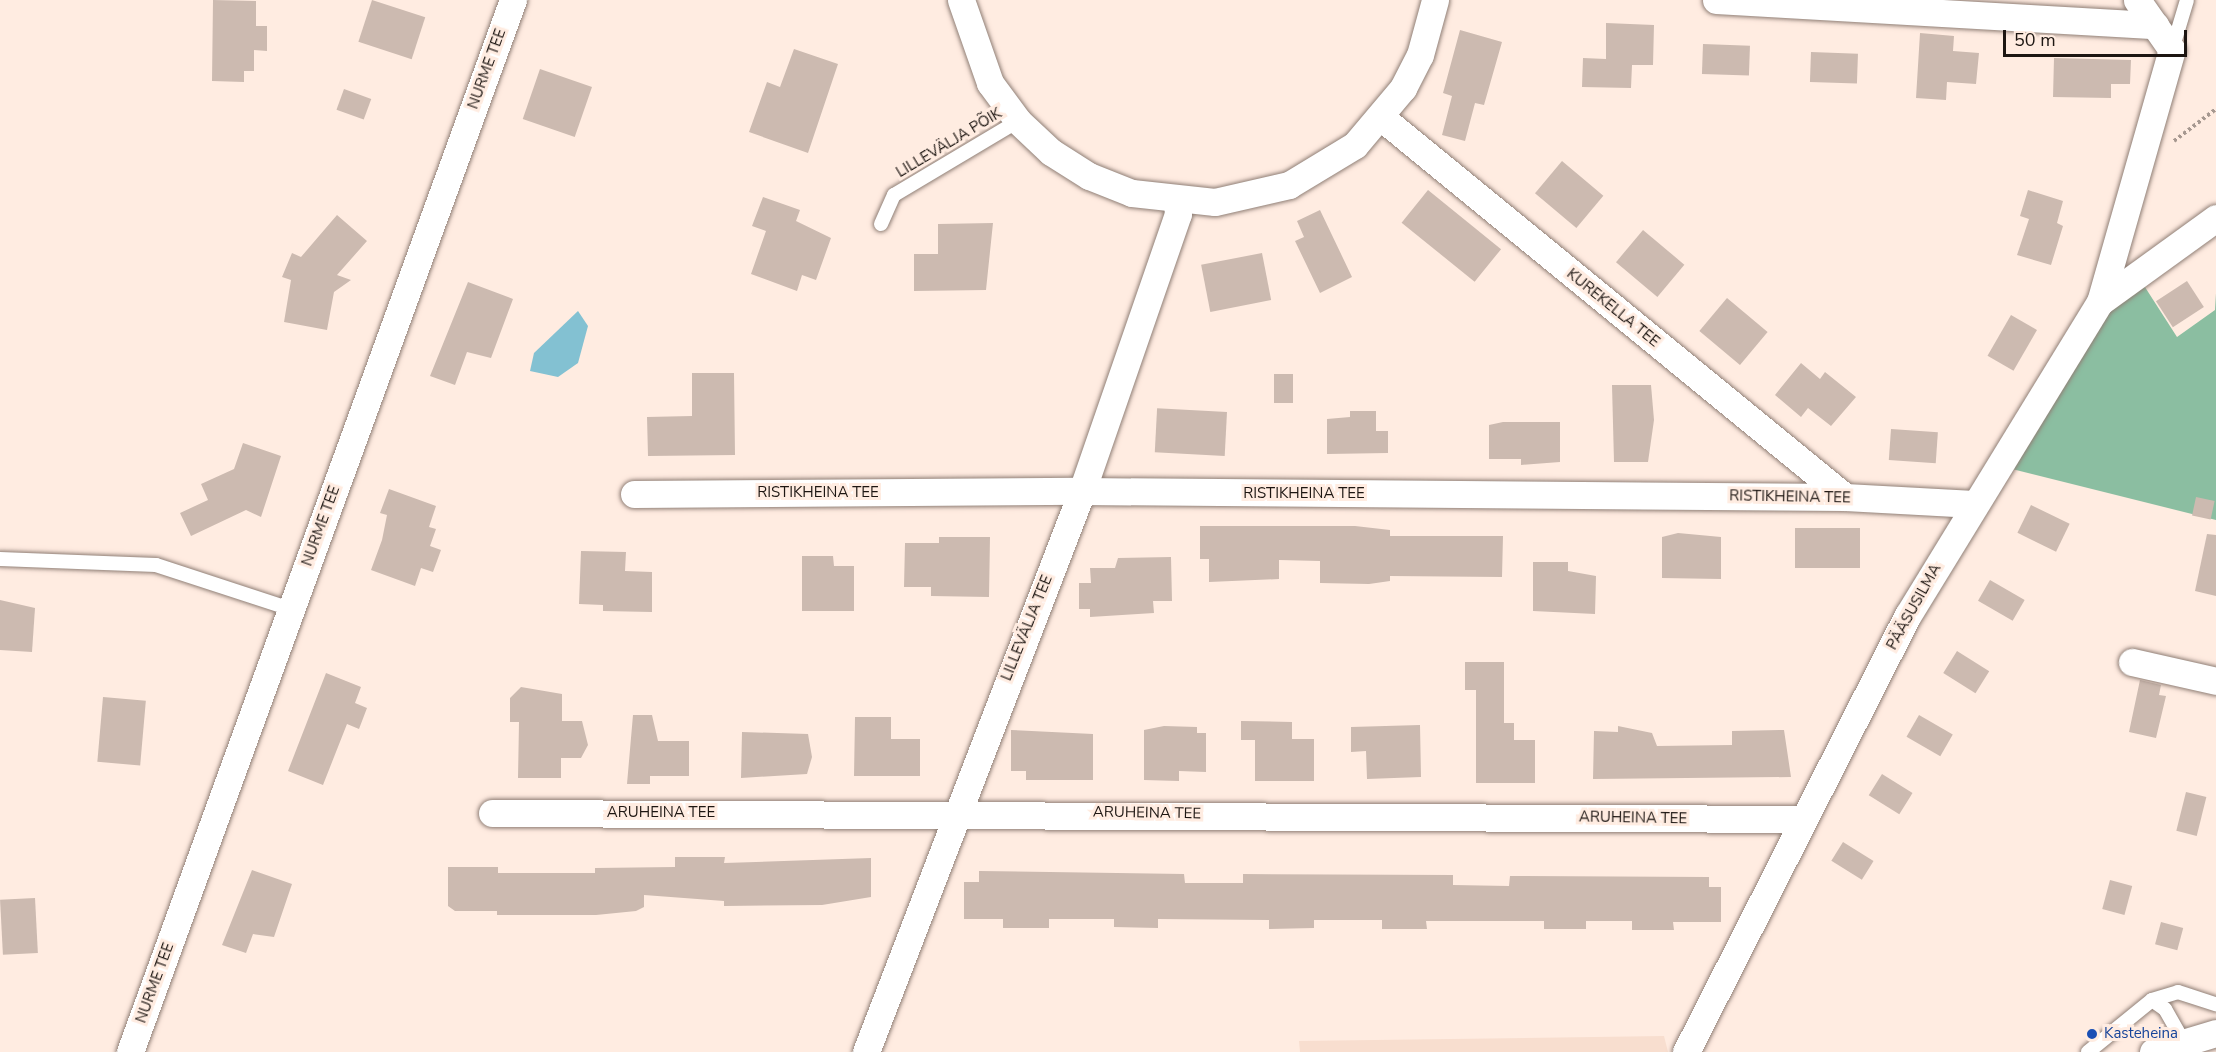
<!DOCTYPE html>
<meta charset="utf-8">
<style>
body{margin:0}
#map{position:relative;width:2216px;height:1052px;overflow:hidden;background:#ffece1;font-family:"Nunito Sans",sans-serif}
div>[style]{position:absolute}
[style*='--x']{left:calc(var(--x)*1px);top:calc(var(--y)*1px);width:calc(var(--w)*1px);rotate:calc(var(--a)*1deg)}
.built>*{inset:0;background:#f8decf}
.forest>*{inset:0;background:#8bbea1}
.water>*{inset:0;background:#83c1d2}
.building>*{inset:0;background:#ccbab0;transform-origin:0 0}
.path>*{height:4px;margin-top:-2px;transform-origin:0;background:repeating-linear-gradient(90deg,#a69890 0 3px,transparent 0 6px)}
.roads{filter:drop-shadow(0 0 2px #907f76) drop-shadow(0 0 2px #907f76)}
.lane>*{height:14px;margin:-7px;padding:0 7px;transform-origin:7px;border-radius:7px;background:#fff}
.street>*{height:27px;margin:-13.5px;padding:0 13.5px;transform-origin:13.5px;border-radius:13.5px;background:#fff}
.dots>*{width:16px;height:16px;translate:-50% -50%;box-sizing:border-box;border:3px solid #ffece1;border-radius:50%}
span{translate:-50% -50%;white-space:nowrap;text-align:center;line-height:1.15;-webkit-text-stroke:6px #ffece1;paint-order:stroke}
.street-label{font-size:15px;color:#1d1612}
.transit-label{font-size:15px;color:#164399}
.left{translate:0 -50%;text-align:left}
.scale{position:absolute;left:2003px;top:30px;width:184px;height:27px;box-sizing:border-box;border:3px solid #1d1612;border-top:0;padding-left:8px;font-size:18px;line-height:21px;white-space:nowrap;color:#1d1612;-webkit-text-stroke:4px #ffece1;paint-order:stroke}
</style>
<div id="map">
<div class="built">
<i style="clip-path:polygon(1664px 1036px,1668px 1052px,1300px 1052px,1299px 1041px)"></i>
</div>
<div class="forest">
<i style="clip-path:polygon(2143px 284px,2177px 337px,2215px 310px,2216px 293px,2216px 520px,2008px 468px,2112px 307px)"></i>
</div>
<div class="water">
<i style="clip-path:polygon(578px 311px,588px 326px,578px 363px,558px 377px,530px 371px,534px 353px)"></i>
</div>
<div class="building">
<i style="clip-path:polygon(213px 0,256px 1px,256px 26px,267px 26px,267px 51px,254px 50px,254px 71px,244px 71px,244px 82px,212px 81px)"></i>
<i style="left:372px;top:0;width:56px;height:44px;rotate:18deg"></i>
<i style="clip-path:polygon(1606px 23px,1654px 25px,1653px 65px,1632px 65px,1631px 88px,1582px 87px,1583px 58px,1606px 59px)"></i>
<i style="clip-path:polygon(1460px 30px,1502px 42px,1484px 105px,1475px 103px,1465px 141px,1442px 135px,1452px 96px,1443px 93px)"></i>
<i style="clip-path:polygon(1920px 33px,1954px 36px,1953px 51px,1979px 53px,1976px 84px,1947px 82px,1946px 100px,1916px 98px)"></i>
<i style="left:1703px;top:44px;width:47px;height:30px;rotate:2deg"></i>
<i style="clip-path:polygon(794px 49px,838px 64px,808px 153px,749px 132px,767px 82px,780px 87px)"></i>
<i style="left:1811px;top:52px;width:47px;height:30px;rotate:2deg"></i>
<i style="clip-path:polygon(2054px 58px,2131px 60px,2130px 84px,2111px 84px,2111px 98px,2053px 97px)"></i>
<i style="left:540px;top:69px;width:55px;height:53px;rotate:19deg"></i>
<i style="left:344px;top:89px;width:29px;height:22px;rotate:20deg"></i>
<i style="left:1562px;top:161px;width:54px;height:42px;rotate:40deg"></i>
<i style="left:1428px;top:190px;width:94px;height:42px;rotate:39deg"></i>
<i style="clip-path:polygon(2028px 190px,2063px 201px,2057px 223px,2063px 226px,2051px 265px,2017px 255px,2029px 219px,2020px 216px)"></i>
<i style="clip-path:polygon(763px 197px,800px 210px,796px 221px,831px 238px,816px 280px,802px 275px,797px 291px,751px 274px,766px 231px,752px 226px)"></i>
<i style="clip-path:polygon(1320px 210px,1352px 277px,1320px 293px,1295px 241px,1304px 237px,1297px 221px)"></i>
<i style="clip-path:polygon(337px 215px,367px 241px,337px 275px,351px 280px,334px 292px,327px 330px,284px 322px,291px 280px,282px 277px,292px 253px,301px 257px)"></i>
<i style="clip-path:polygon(993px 223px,986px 290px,914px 291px,914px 254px,938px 254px,938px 224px)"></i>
<i style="left:1643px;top:230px;width:54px;height:42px;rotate:40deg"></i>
<i style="left:1262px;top:253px;width:48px;height:62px;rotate:79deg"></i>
<i style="left:2187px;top:281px;width:31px;height:37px;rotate:57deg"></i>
<i style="clip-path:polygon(468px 282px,513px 299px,491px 358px,467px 352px,455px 385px,430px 376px)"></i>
<i style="left:1727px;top:298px;width:53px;height:43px;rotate:40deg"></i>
<i style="left:2011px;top:315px;width:30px;height:47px;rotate:30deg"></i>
<i style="clip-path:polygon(1801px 363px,1820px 379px,1825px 372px,1856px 397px,1831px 426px,1808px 408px,1801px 417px,1775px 395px)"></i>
<i style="clip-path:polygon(692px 373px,734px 373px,735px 455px,648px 456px,647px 417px,692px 416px)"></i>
<i style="left:1274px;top:374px;width:19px;height:29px"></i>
<i style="clip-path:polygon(1612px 385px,1651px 385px,1654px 420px,1648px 462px,1614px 462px)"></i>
<i style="clip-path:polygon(1350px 411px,1376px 411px,1376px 431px,1388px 431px,1388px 453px,1327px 454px,1327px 419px,1350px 417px)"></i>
<i style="left:1227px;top:412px;width:44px;height:70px;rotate:93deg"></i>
<i style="clip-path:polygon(1503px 422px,1560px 422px,1560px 462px,1521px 465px,1521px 459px,1489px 459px,1489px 425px)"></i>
<i style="left:1891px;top:429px;width:47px;height:31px;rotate:4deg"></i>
<i style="clip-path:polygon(243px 443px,281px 456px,261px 517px,246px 510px,191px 536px,180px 513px,208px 500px,201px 484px,234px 469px)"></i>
<i style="clip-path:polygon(389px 489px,436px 506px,429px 527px,436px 529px,430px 546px,441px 550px,433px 572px,421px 568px,415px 586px,371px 570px,382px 540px,387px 515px,380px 513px)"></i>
<i style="left:2196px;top:497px;width:19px;height:19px;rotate:12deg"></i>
<i style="left:2031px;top:505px;width:43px;height:31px;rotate:26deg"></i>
<i style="clip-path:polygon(1200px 526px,1355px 526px,1390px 530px,1390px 536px,1503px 536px,1502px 577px,1390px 576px,1390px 581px,1369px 584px,1320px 583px,1320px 561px,1279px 560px,1279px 579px,1209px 582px,1209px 559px,1200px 559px)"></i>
<i style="left:1795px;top:528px;width:65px;height:40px"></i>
<i style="clip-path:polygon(1678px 533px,1721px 537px,1721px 579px,1662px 578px,1662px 537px)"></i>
<i style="clip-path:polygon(2207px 534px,2216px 535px,2216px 596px,2195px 591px)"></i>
<i style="clip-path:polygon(939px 537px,990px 537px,989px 597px,931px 596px,931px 587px,904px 587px,905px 543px,939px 543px)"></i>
<i style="clip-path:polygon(581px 551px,626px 552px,625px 571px,652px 572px,652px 612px,603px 611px,603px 605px,579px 604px)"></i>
<i style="clip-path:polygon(802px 556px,833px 556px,834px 566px,854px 566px,854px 611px,802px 611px)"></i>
<i style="clip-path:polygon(1171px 557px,1172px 601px,1153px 601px,1154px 613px,1090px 617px,1090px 609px,1079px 609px,1079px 583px,1091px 583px,1090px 568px,1115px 568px,1118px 558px)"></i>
<i style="clip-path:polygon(1533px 562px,1568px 562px,1568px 571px,1596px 576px,1595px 614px,1533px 611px)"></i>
<i style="left:1990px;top:580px;width:40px;height:24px;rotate:30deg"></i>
<i style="clip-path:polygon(0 600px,35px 608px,32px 652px,0 650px)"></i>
<i style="left:1957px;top:651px;width:38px;height:26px;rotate:32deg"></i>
<i style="clip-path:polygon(1465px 662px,1504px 662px,1504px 723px,1514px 723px,1514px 740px,1535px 740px,1535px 783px,1476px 783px,1476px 690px,1465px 690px)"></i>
<i style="clip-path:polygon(326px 673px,361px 687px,355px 703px,367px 708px,359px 729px,347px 724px,323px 785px,288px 771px)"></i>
<i style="clip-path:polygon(2140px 680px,2161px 685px,2159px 695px,2166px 696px,2156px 738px,2129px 732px)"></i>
<i style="clip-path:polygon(521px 687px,562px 694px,562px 721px,582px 721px,588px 745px,581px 758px,561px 758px,561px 778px,518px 778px,519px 722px,510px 722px,510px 698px)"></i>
<i style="left:103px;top:697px;width:43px;height:65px;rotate:5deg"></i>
<i style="clip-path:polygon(633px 715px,652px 715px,658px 741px,689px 741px,689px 776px,650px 776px,650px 784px,627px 784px)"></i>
<i style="left:1919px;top:715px;width:39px;height:25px;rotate:30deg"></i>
<i style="clip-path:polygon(855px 717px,891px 717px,891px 739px,920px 739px,920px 776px,854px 776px)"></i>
<i style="clip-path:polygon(1241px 721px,1292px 722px,1292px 739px,1314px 739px,1314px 781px,1255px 781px,1255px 740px,1241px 740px)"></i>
<i style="clip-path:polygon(1420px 725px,1421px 777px,1367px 779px,1366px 751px,1351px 752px,1351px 727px)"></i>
<i style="clip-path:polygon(1164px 726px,1197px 727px,1197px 733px,1206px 733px,1206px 772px,1179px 771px,1179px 781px,1144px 780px,1144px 730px)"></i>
<i style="clip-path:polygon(1618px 726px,1652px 733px,1657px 746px,1732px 745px,1732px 731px,1784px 730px,1791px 777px,1593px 779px,1594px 731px,1618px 732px)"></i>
<i style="clip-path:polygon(1011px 730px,1093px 734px,1093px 780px,1026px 780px,1026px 771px,1011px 771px)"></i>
<i style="clip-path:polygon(742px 732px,808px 734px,812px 757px,807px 774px,741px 778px)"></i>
<i style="left:1882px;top:774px;width:36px;height:25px;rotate:32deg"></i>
<i style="left:2186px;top:792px;width:21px;height:40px;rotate:14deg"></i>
<i style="left:1843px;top:842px;width:36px;height:22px;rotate:32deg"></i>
<i style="clip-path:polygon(675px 857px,725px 857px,724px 863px,871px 858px,871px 897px,822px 905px,724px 906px,724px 901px,644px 895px,644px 907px,636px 911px,596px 915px,497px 915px,497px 911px,455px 911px,448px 906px,448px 867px,498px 867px,498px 873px,595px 873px,595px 868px,675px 867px)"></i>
<i style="clip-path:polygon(252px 870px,292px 884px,274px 937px,253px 934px,246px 953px,222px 945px)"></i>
<i style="clip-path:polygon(979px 871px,1184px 874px,1185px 883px,1243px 883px,1243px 874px,1453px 875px,1453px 885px,1509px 886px,1510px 876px,1709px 877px,1709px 887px,1721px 887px,1721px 922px,1673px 922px,1674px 930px,1632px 930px,1632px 921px,1586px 921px,1586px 929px,1544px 929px,1544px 921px,1426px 921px,1427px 929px,1382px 929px,1382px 920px,1314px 920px,1314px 928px,1269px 929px,1269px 920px,1158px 919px,1158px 928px,1114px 927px,1114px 919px,1049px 919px,1049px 928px,1003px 928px,1003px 919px,964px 919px,964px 882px,979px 882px)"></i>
<i style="left:2110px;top:880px;width:23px;height:30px;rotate:15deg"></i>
<i style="left:35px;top:898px;width:55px;height:35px;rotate:87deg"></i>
<i style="left:2161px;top:922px;width:23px;height:23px;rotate:15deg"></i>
</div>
<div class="path">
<i style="--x:2174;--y:141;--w:53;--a:-37.3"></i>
</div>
<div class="roads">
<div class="lane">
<i style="--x:2172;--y:50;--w:52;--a:-73.3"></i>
<i style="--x:881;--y:224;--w:32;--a:-66"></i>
<i style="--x:894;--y:195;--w:144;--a:-30.8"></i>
<i style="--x:0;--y:559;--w:156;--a:2.2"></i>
<i style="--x:156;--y:565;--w:142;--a:18.1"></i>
<i style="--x:2152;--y:1000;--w:27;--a:-17"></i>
<i style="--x:2178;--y:992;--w:40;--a:18"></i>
<i style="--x:2088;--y:1052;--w:82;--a:-39.1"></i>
<i style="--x:2152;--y:1000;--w:16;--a:35"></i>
<i style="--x:2165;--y:1009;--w:43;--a:60.4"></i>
</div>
<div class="street">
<i style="--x:961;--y:0;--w:88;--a:70.7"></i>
<i style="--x:990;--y:83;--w:47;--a:53.6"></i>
<i style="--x:1018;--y:121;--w:45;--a:43.2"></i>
<i style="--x:1051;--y:152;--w:45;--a:32.3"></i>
<i style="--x:1089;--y:176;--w:46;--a:21.6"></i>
<i style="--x:1132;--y:193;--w:83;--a:6.2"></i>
<i style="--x:1215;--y:202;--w:76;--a:-12.9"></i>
<i style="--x:1289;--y:185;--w:77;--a:-31.2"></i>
<i style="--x:1355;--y:145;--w:75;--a:-49.9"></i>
<i style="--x:1403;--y:88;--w:37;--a:-63"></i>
<i style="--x:1420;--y:55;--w:57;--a:-74.7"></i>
<i style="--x:1716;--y:0;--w:440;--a:3.3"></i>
<i style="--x:1382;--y:118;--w:598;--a:39.3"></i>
<i style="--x:2100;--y:302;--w:262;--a:-74.1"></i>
<i style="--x:2172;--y:50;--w:61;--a:-125"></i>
<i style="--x:634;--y:494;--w:448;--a:-0.4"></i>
<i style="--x:1082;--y:491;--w:763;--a:0.45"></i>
<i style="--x:1845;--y:497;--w:129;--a:3.1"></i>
<i style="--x:2132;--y:662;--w:86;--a:12.7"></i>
<i style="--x:492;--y:813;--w:1311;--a:0.26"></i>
<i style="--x:130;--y:1052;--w:1120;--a:-70"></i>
<i style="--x:866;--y:1052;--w:601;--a:-68.94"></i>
<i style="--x:1082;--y:491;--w:293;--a:-70.9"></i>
<i style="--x:1178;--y:214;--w:12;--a:-95"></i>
<i style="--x:1686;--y:1052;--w:490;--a:-63.1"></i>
<i style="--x:1908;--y:615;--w:367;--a:-58.5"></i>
<i style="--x:2100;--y:302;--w:143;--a:-35.9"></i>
<i style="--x:2153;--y:1052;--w:66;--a:-16.8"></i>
</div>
</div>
<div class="dots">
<i style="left:2092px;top:1034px;background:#1a4fb4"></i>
</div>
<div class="street-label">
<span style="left:487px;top:69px;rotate:-70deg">NURME TEE</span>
<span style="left:949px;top:143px;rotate:-31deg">LILLEVÄLJA PÕIK</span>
<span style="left:1613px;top:308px;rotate:39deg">KUREKELLA TEE</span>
<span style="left:818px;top:493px">RISTIKHEINA TEE</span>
<span style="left:1304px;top:494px">RISTIKHEINA TEE</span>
<span style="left:1790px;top:497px;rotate:1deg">RISTIKHEINA TEE</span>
<span style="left:321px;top:526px;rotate:-70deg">NURME TEE</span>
<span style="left:1914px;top:607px;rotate:-61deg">PÄÄSUSILMA</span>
<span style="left:1027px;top:628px;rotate:-68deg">LILLEVÄLJA TEE</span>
<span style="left:661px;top:813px">ARUHEINA TEE</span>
<span style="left:1147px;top:813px;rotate:1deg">ARUHEINA TEE</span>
<span style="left:1633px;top:818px;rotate:1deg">ARUHEINA TEE</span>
<span style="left:155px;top:983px;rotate:-70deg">NURME TEE</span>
</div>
<div class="transit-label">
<span class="left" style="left:2104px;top:1034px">Kasteheina</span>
</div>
<div class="scale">50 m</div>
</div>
